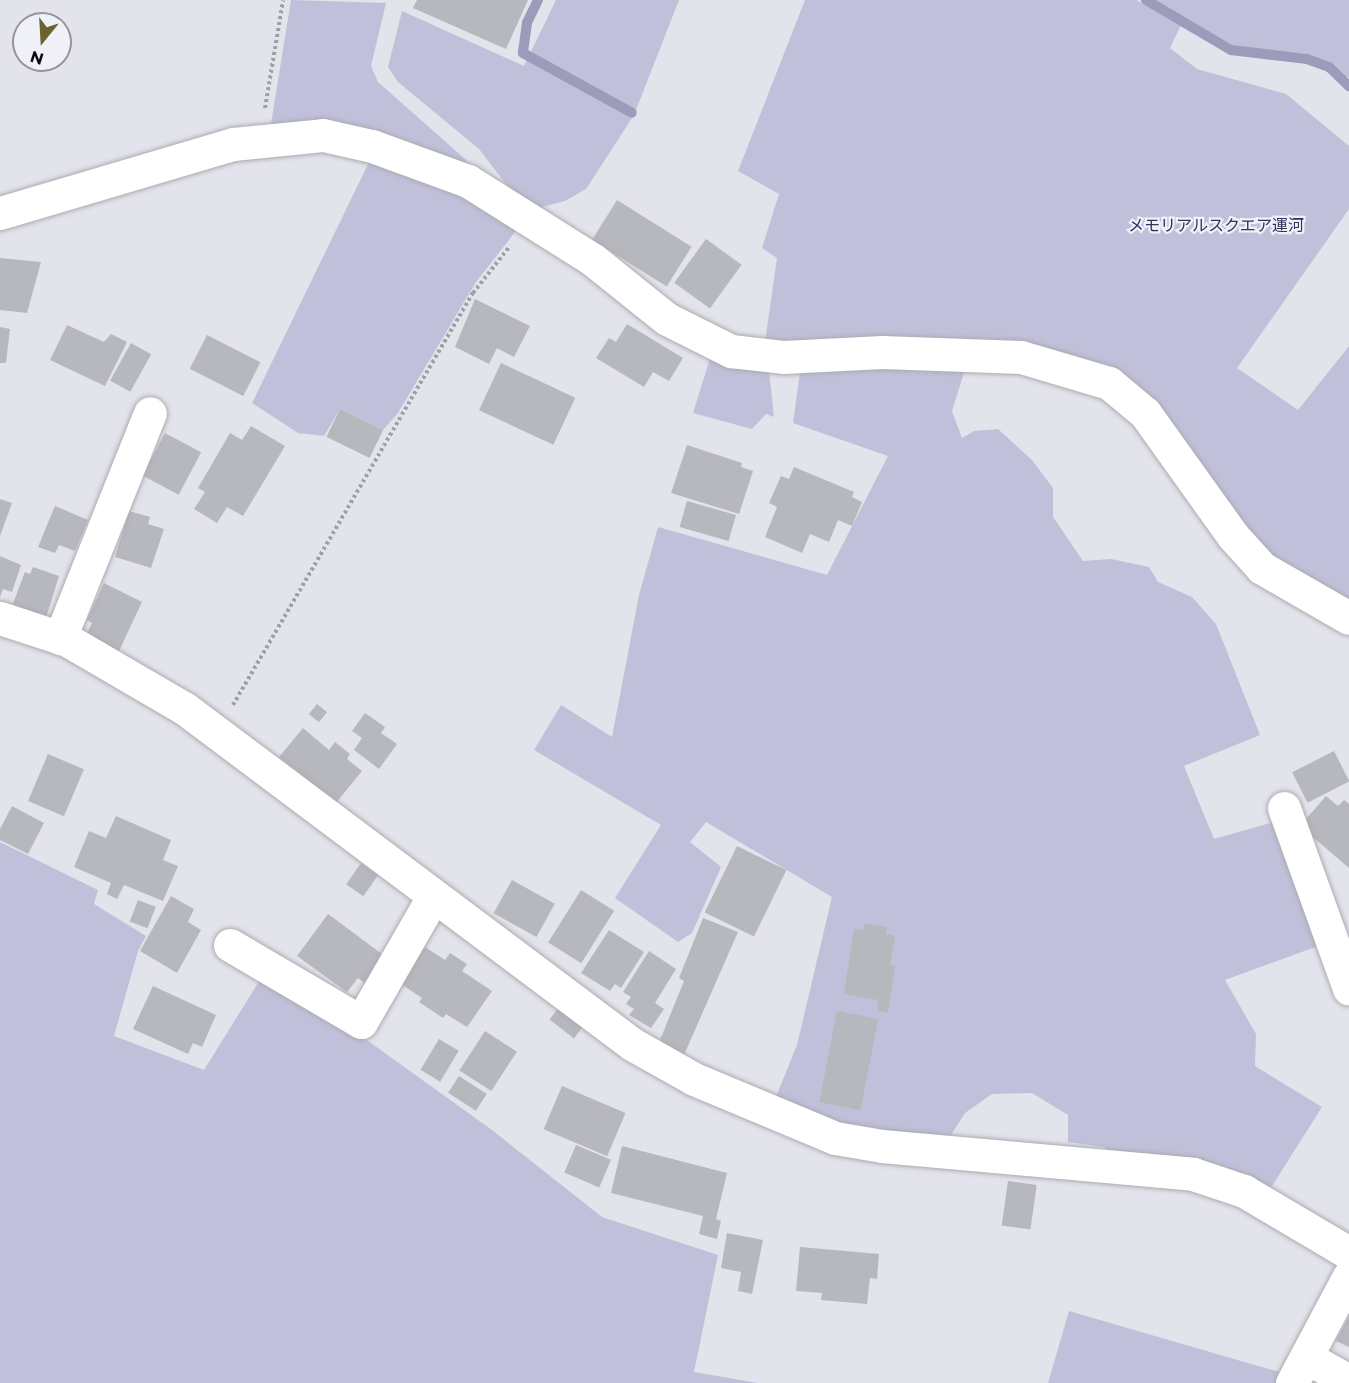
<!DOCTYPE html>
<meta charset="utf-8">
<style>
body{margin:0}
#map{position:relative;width:1349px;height:1383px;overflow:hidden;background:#e3e3eb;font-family:Montserrat,"Noto Sans JP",sans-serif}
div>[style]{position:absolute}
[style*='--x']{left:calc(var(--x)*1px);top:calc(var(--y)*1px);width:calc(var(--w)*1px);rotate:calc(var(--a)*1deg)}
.green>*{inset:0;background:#c0c0da}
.stream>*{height:10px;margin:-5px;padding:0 5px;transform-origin:5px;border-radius:5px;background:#9c9cba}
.building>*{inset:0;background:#b7b7be;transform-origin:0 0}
.path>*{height:4px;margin-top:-2px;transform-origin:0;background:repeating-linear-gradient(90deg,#9f9fa6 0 3px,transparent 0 6px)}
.roads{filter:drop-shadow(0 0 2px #ababb2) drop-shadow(0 0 2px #ababb2)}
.minor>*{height:33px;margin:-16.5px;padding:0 16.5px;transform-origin:16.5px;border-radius:16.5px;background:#fff}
span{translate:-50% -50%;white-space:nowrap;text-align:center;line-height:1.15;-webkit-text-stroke:4.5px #f0f0f8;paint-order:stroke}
.park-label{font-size:16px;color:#35315c}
.north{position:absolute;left:12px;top:12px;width:60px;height:60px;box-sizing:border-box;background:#f0f0f8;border:2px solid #94949a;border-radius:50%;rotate:198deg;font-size:16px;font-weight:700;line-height:24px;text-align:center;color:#0b0b0e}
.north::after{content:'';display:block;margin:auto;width:21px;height:27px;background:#676430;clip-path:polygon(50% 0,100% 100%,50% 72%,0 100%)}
</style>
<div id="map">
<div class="green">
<i style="clip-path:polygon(291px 0,386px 3px,371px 66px,378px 82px,465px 159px,482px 178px,270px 130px)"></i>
<i style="clip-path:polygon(556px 0,679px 0,634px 115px,586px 189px,565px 201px,534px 209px,518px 200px,479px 149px,398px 82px,388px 67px,402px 11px,524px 66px)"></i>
<i style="clip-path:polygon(805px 0,1136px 0,1182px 23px,1170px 48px,1197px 69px,1286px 94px,1349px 146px,1349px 209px,1237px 368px,1298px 410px,1349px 346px,1349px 600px,1268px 557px,1123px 382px,765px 342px,777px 258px,762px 248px,779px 194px,738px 171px)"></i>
<i style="clip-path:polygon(1153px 0,1349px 0,1349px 78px,1310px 57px,1230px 45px)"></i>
<i style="clip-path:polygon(372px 156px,433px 174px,519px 227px,476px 282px,398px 413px,383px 430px,340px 409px,324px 436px,298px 433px,252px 403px)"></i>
<i style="clip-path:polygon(711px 355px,769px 370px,774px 417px,766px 414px,752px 429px,693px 413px)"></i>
<i style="clip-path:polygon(967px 363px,952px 411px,962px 438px,974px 431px,998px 429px,1032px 460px,1053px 488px,1053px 517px,1083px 561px,1111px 559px,1149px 567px,1158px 582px,1192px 597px,1216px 624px,1260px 735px,1184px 766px,1214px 839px,1274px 822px,1321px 945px,1225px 980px,1256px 1034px,1255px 1066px,1322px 1107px,1267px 1194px,1114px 1157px,1104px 1147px,1068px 1142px,1068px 1115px,1032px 1093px,992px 1094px,965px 1113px,946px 1143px,887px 1138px,773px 1104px,797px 1045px,832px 897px,706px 822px,690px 842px,721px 867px,692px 933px,678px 942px,615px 898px,661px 825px,534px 750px,561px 705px,612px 737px,639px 595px,658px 527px,827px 575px,888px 456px,793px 423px,801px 365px)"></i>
<i style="clip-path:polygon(0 842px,98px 890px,94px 904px,146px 936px,138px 951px,114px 1036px,204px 1070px,263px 975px,364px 1038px,492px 1130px,602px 1217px,718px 1255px,694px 1372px,758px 1383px,0 1383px)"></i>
<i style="clip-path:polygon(1069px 1311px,1286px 1374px,1281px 1383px,1048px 1383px)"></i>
</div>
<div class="stream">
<i style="--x:538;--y:0;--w:25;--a:116"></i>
<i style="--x:527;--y:23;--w:30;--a:98"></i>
<i style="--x:523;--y:53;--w:124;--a:28.8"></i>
<i style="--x:1146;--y:0;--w:99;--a:30.5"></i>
<i style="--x:1231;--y:50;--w:77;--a:6.8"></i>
<i style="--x:1307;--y:59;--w:23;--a:20"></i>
<i style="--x:1329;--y:67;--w:28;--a:44"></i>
</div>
<div class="building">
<i style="clip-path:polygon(417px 0,528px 0,506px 49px,413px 8px)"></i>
<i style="left:617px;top:200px;width:88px;height:47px;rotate:32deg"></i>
<i style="left:706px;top:239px;width:44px;height:54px;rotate:36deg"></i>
<i style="clip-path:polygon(0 258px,41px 262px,27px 313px,0 310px)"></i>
<i style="clip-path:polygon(475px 299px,530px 326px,514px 357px,497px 348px,489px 364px,455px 347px)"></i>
<i style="clip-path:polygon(627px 324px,683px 358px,669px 381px,653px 372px,644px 387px,596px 358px,609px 338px,616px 342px)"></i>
<i style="clip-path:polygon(67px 325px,104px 342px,111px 334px,127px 342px,105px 386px,50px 360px)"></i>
<i style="clip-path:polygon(0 327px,10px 329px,6px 363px,0 363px)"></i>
<i style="left:207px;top:335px;width:60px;height:38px;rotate:27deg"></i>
<i style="left:131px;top:343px;width:23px;height:43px;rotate:29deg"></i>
<i style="left:501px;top:363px;width:82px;height:52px;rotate:25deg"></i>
<i style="left:340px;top:409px;width:48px;height:31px;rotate:26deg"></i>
<i style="clip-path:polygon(251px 426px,285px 446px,243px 516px,227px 507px,217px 523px,194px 509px,205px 492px,198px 488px,230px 433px,242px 440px)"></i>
<i style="left:165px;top:433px;width:41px;height:48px;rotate:28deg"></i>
<i style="clip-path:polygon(687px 445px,742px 463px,741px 467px,753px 471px,739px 514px,671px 493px)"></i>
<i style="clip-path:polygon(794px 467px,854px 492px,852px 497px,862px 502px,852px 526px,838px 520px,829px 542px,810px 534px,802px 553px,765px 537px,777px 507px,769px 503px,781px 476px,789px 479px)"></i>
<i style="clip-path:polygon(0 499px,12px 503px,0 536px)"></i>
<i style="left:687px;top:501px;width:51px;height:27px;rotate:16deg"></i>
<i style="clip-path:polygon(55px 506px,88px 520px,75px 551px,59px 545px,55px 553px,38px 547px)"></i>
<i style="clip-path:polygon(129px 511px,150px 517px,148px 524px,164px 529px,151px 568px,115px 557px)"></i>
<i style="clip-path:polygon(0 556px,21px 565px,12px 592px,3px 589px,0 597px)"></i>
<i style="clip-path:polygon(33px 567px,59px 576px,46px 618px,12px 606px,25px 572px,30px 574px)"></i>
<i style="clip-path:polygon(104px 583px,142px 602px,119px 651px,86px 635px,92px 623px,87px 620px)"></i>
<i style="left:317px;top:704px;width:13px;height:13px;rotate:39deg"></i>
<i style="clip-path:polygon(365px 713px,385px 727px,381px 733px,397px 744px,379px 769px,354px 750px,362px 738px,352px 731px)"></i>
<i style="clip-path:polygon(303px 728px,329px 750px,335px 742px,350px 754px,347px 759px,362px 771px,336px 803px,279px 757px)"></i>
<i style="left:1334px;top:751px;width:34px;height:47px;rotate:63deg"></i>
<i style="left:48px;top:754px;width:39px;height:51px;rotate:23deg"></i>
<i style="clip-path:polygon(1326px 796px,1338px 806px,1344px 800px,1349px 804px,1349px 868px,1300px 826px)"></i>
<i style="clip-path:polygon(12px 806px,44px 823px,28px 854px,0 840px,0 829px)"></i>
<i style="clip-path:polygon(116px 816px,171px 840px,163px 860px,178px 866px,163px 901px,124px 885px,117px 899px,107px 894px,111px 883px,74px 867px,89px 831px,106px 838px)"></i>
<i style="left:737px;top:846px;width:55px;height:74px;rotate:26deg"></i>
<i style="left:361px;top:863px;width:21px;height:26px;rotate:35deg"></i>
<i style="left:512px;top:880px;width:49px;height:38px;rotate:29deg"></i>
<i style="left:581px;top:890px;width:39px;height:62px;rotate:32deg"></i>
<i style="clip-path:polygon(171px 896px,194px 909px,188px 922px,201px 930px,177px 973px,140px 951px)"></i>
<i style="left:138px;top:900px;width:19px;height:23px;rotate:21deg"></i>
<i style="clip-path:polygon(328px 914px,386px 957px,366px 984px,358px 978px,347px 992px,297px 956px)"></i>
<i style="clip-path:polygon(703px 918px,738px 932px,684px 1055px,658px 1045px,684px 981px,679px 978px)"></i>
<i style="clip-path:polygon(864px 923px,887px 927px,886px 934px,895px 936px,890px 965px,895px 966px,888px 1013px,877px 1011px,878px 1000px,844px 994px,854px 929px,863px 930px)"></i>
<i style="clip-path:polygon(609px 930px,644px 952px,621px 988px,615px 984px,610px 991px,581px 973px)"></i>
<i style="clip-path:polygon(425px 947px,445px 960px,450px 953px,467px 964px,462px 971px,492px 991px,467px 1027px,446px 1014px,443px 1018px,419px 1002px,422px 998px,401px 984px)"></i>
<i style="clip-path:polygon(649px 951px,676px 969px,655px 1003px,664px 1009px,651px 1028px,629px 1015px,634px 1009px,626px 1004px,631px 997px,623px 992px)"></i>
<i style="clip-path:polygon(153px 986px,216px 1015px,202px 1047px,193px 1043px,188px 1054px,133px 1029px)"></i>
<i style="left:560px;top:1006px;width:31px;height:17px;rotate:38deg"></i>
<i style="left:837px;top:1011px;width:42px;height:93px;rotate:11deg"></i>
<i style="left:485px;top:1031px;width:38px;height:47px;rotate:33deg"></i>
<i style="left:439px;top:1039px;width:23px;height:36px;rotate:31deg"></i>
<i style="left:459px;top:1076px;width:33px;height:20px;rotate:33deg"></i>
<i style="left:562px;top:1086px;width:69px;height:47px;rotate:23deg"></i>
<i style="left:576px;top:1145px;width:38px;height:30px;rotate:23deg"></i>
<i style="clip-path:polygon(622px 1146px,727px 1173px,716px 1219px,721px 1221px,717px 1239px,699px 1234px,703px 1216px,611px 1193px)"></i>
<i style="left:1008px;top:1181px;width:29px;height:45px;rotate:8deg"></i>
<i style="clip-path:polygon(727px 1233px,763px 1240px,752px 1294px,738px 1291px,741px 1272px,721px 1268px)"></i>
<i style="clip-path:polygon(800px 1247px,879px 1254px,877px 1279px,870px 1278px,867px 1304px,821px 1300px,822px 1293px,796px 1291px)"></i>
<i style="clip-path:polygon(1349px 1316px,1349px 1347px,1336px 1341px)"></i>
</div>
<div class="path">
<i style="--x:265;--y:108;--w:109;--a:-80.5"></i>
<i style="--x:233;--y:705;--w:477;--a:-59.8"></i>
<i style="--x:473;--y:293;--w:60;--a:-51.8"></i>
</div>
<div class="roads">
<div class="minor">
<i style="--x:0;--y:213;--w:243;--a:-16.5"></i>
<i style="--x:233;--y:144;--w:90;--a:-5.7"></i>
<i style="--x:323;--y:135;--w:50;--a:12.7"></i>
<i style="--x:372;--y:146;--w:102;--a:20"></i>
<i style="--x:468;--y:181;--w:146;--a:32.2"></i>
<i style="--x:592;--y:259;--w:96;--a:38.7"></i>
<i style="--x:667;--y:319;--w:72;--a:26.6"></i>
<i style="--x:731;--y:351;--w:52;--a:6.6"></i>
<i style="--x:783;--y:357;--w:99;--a:-2.9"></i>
<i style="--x:882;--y:352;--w:139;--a:2.1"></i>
<i style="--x:1021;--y:357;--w:92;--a:16.5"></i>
<i style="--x:1109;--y:383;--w:47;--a:39.8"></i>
<i style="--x:1145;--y:413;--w:151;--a:54.4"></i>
<i style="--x:1233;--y:536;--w:43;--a:47.8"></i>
<i style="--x:1262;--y:568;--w:100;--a:29.9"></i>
<i style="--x:0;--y:618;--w:71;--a:18.2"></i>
<i style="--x:67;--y:640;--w:135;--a:30.2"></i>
<i style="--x:184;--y:708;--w:560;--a:36.87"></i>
<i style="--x:632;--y:1044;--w:71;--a:29.4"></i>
<i style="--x:694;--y:1079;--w:153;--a:22.7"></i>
<i style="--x:835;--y:1138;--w:48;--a:9.7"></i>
<i style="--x:882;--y:1146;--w:312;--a:5.1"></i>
<i style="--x:1193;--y:1174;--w:54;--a:18.4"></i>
<i style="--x:1244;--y:1191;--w:122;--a:30.6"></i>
<i style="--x:60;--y:638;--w:242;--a:-68.2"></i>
<i style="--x:1284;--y:808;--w:192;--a:70.2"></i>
<i style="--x:230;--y:945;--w:152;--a:30.4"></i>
<i style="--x:361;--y:1022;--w:146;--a:-60.1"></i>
<i style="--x:1306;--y:1357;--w:49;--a:29.2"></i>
<i style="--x:1292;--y:1383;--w:121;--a:-62"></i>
</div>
</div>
<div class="park-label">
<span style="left:1216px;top:226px">メモリアルスクエア運河</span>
</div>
<div class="north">N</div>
</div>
